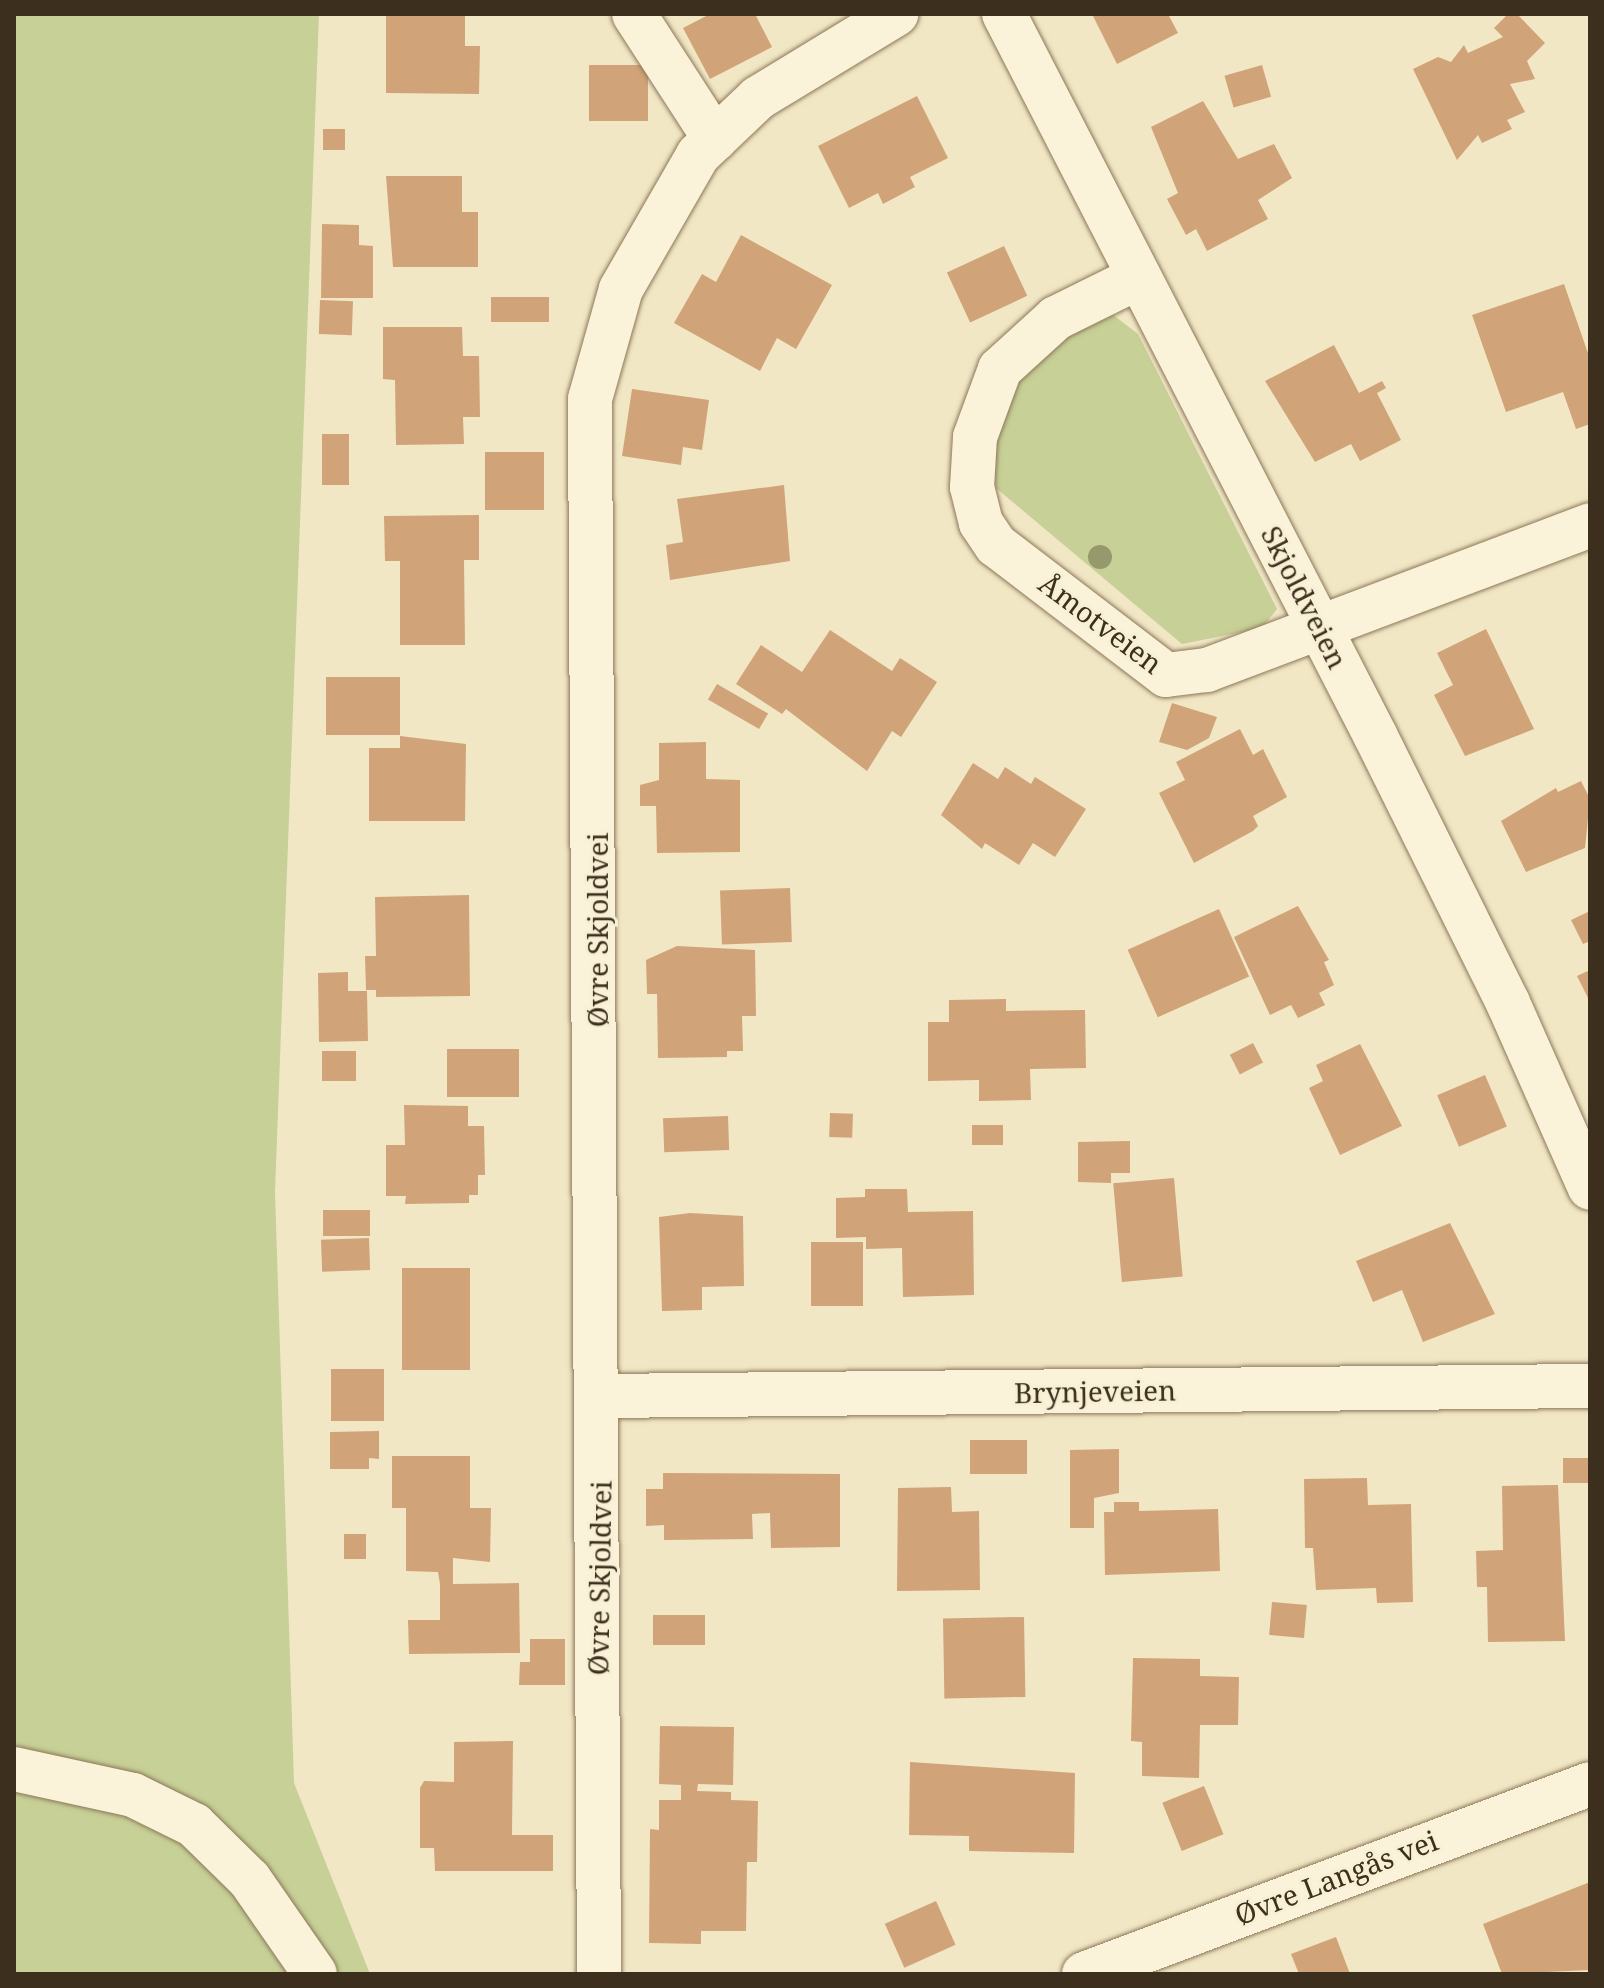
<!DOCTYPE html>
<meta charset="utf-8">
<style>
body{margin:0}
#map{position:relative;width:1604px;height:1988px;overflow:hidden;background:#f1e7c5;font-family:"Noto Serif",serif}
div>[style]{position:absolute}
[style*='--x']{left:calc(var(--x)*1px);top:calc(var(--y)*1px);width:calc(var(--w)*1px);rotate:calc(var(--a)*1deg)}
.green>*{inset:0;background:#c6d097}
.building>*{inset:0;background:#d1a378;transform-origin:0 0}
.roads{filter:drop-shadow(0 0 2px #8d7859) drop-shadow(0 0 2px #8d7859)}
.minor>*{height:44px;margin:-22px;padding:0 22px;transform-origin:22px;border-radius:22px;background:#fbf3d9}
.trees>*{width:24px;height:24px;margin:-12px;border-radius:50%;background:#95996c}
span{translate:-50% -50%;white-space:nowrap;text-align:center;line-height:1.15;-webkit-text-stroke:6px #f8f0d5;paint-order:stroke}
.street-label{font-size:28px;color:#3d2f1e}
.frame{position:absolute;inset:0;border:16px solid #3d2f1e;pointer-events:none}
</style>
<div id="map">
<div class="green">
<i style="clip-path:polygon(14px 14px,319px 14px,275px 1192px,294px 1783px,370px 1974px,14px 1974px)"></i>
<i style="clip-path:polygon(1112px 314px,1138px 334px,1277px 609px,1262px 628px,1182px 644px,996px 488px,989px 438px,1013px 376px,1060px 331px)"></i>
</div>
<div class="building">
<i style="clip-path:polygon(386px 14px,465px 14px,465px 46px,480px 46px,479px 94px,386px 93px)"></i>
<i style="clip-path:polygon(710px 14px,755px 14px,772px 47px,710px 79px,683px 28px)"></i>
<i style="clip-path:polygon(1092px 14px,1168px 14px,1178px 33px,1117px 64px)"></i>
<i style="clip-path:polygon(1508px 14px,1517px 14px,1545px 43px,1527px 61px,1535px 79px,1510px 84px,1525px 112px,1507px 120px,1512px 129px,1482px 143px,1478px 135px,1457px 160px,1413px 69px,1438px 57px,1451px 62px,1464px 45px,1468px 53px,1503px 37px,1494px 28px)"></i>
<i style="left:589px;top:65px;width:59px;height:56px"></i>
<i style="left:1262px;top:65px;width:33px;height:39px;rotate:74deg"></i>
<i style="clip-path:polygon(917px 96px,948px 158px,910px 177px,915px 187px,883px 204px,878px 193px,849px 208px,818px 146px)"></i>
<i style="clip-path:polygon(1203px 101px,1238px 159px,1274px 144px,1292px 178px,1258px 200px,1268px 219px,1207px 251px,1196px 229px,1186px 235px,1167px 199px,1178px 193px,1151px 127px)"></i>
<i style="left:323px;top:129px;width:22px;height:21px"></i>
<i style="clip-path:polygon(386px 176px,462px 176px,462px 212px,478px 212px,478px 267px,393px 267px)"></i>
<i style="clip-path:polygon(322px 224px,359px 225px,359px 245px,373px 246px,373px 298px,321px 298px)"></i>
<i style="clip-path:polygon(741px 235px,832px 285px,796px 349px,777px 338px,760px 371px,674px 323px,702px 274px,716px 282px)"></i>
<i style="left:1004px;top:246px;width:55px;height:63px;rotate:65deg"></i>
<i style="clip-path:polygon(1564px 284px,1590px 359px,1590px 424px,1576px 429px,1563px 392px,1506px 412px,1472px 315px)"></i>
<i style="left:549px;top:297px;width:25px;height:58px;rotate:90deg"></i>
<i style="left:320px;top:300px;width:33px;height:34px;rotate:2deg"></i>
<i style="clip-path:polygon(383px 327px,462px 327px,463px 356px,479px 356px,480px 417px,463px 417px,464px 444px,396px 445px,395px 380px,383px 379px)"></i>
<i style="clip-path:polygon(1334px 345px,1359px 393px,1382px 381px,1386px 388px,1377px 393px,1401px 440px,1360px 461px,1351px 444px,1315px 462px,1265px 381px)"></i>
<i style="clip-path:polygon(632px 389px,709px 400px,702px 450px,683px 447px,681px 465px,622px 456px)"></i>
<i style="left:322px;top:434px;width:27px;height:51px"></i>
<i style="left:485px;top:452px;width:59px;height:58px"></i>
<i style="clip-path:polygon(784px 485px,790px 561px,670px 580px,666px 545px,683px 542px,677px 499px)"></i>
<i style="clip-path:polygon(479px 515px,479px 560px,464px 560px,465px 645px,400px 645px,400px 561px,385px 561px,384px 516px)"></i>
<i style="clip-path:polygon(1486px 629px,1534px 729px,1465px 756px,1434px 695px,1453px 685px,1437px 653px)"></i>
<i style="clip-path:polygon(830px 630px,892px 671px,900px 658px,937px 682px,901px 737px,892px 731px,867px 771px,786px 709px,782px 714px,736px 684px,761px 645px,802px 672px)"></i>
<i style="left:326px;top:677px;width:74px;height:58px"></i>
<i style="left:717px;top:684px;width:59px;height:18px;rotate:30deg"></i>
<i style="clip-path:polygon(1172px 703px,1217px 717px,1209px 738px,1187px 750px,1159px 742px)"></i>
<i style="clip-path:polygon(1240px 729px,1253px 755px,1263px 749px,1287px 797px,1253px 816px,1258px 826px,1253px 831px,1194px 863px,1159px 793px,1185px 780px,1176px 762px)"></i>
<i style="clip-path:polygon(400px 736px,466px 744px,465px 821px,369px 821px,369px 748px,400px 748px)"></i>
<i style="clip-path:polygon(706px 742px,706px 779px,740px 780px,740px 852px,657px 853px,656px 806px,640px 806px,640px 785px,659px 780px,659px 743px)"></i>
<i style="clip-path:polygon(973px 763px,998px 779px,1005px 767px,1031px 784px,1035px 777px,1086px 809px,1055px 857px,1033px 843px,1019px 865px,985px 843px,982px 849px,941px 815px)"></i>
<i style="clip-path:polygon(1581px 781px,1590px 799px,1585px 848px,1526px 872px,1501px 821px,1556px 788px,1558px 792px)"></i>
<i style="left:790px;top:888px;width:54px;height:70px;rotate:88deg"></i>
<i style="clip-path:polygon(469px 895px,470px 996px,376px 997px,376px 990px,366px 990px,365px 956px,376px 956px,375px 897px)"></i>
<i style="clip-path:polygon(1298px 906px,1329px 960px,1324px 962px,1334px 985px,1319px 993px,1325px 1005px,1298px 1018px,1291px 1005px,1270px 1015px,1234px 937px)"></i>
<i style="left:1219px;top:909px;width:74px;height:100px;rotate:66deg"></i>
<i style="clip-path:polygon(1590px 911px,1590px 941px,1583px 944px,1571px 920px)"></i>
<i style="clip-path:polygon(677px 946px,755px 950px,756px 1016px,742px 1016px,743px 1051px,727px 1051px,727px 1057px,658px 1058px,657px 994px,647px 994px,646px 960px)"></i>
<i style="clip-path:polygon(1590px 970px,1590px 1002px,1577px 976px)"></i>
<i style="clip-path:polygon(348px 972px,348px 991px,367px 991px,368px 1041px,319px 1042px,318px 973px)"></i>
<i style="clip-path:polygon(1006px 999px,1006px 1011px,1085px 1010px,1086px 1068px,1030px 1069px,1031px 1100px,979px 1101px,979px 1080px,928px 1081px,928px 1022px,949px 1022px,949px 1000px)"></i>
<i style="left:1253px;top:1043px;width:22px;height:26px;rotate:63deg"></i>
<i style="clip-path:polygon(1360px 1044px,1402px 1126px,1340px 1155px,1309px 1088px,1323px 1081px,1316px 1065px)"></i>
<i style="left:447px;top:1049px;width:72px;height:48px"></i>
<i style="left:356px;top:1051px;width:30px;height:34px;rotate:90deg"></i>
<i style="left:1485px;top:1075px;width:56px;height:52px;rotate:67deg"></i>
<i style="clip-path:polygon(404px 1105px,468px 1106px,468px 1126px,484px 1126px,485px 1175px,478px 1175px,478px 1195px,469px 1195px,469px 1203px,405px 1204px,406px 1196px,386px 1196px,386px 1145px,405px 1145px)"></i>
<i style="left:830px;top:1113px;width:23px;height:24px;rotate:2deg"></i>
<i style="left:728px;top:1116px;width:34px;height:65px;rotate:88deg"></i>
<i style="left:1003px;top:1125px;width:20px;height:31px;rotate:90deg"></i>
<i style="clip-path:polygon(1130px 1141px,1130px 1173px,1111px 1173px,1111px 1183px,1078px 1182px,1078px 1142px)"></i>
<i style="left:1174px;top:1178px;width:99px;height:61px;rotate:85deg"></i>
<i style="clip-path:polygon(865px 1189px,907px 1189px,908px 1212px,973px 1211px,974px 1295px,903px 1297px,902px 1248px,866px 1249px,866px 1237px,836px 1238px,836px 1198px,865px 1197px)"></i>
<i style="left:323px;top:1210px;width:47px;height:26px"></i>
<i style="clip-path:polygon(690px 1213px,743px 1216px,744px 1286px,702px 1287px,702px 1310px,662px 1311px,659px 1217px)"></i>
<i style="clip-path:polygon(1450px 1223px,1495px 1314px,1423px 1342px,1402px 1290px,1373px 1302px,1356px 1261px)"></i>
<i style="left:369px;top:1238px;width:32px;height:48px;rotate:88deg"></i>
<i style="left:811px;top:1242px;width:52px;height:64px"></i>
<i style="left:402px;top:1268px;width:68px;height:102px"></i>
<i style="left:331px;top:1369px;width:53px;height:52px"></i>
<i style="clip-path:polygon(379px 1431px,379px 1459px,369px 1458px,369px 1469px,330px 1469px,330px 1432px)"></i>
<i style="left:1027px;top:1440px;width:34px;height:57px;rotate:90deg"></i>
<i style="clip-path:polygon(1119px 1449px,1119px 1493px,1094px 1498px,1094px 1528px,1070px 1528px,1070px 1450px)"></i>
<i style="clip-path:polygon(392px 1456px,470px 1456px,470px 1508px,491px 1508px,490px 1562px,453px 1558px,453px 1584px,519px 1583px,520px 1653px,409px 1654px,408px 1620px,440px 1620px,440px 1584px,438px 1572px,406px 1571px,406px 1508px,392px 1508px)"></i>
<i style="left:1589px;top:1458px;width:25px;height:26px;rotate:90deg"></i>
<i style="clip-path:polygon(663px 1473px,840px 1474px,840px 1547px,771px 1548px,770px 1513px,752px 1514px,753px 1539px,664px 1540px,664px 1525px,646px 1526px,646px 1489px,663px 1489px)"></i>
<i style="clip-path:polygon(1367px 1478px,1368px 1505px,1411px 1504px,1413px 1602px,1377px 1603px,1376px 1588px,1316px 1590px,1313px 1548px,1305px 1548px,1304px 1479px)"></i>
<i style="clip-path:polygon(1558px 1485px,1565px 1641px,1488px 1642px,1487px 1587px,1477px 1587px,1476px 1551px,1503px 1550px,1502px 1486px)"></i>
<i style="clip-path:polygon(951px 1487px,952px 1512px,979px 1511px,980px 1590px,897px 1591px,898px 1488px)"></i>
<i style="clip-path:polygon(1114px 1502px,1139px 1502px,1139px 1511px,1218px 1509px,1220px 1571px,1105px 1575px,1104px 1512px,1114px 1512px)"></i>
<i style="left:366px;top:1534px;width:25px;height:22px;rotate:90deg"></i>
<i style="left:1272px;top:1602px;width:35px;height:33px;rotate:5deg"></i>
<i style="left:705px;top:1615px;width:30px;height:52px;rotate:90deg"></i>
<i style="left:1024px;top:1617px;width:80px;height:81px;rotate:89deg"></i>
<i style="clip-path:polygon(530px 1639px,565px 1639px,565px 1685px,519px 1685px,520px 1662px,530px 1662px)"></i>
<i style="clip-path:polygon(1133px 1658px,1200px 1659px,1200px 1676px,1239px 1677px,1238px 1725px,1200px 1725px,1199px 1778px,1142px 1776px,1142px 1742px,1131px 1741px)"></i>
<i style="clip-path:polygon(660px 1726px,734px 1727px,733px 1785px,698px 1784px,697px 1791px,731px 1792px,731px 1800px,758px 1801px,757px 1862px,747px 1862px,746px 1931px,701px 1931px,701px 1944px,649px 1943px,650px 1829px,659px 1830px,659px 1800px,681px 1800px,681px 1785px,659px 1784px)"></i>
<i style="clip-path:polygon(513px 1741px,512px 1835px,553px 1835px,553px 1871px,435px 1871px,434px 1848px,420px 1848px,420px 1788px,424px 1781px,454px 1782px,454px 1742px)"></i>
<i style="clip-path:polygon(910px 1762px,1075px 1773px,1074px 1853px,969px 1851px,969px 1836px,909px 1835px)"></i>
<i style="left:1204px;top:1786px;width:52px;height:45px;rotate:68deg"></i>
<i style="clip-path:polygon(1590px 1882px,1590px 1970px,1502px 1974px,1483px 1924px)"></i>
<i style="left:936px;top:1901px;width:48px;height:56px;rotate:66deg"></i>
<i style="clip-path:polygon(1336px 1937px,1350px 1974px,1299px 1974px,1291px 1954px)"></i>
</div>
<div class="roads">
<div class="minor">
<i style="--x:634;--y:14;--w:149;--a:57.1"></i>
<i style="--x:1004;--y:14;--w:813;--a:62.77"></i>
<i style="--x:1376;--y:737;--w:297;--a:63.6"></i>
<i style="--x:1508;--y:1003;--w:202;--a:66.1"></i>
<i style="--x:1139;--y:277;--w:93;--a:153.7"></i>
<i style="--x:1056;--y:318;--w:76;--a:137.7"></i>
<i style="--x:1000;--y:369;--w:72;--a:110.2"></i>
<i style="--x:975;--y:437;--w:50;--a:93.4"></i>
<i style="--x:972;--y:487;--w:37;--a:76"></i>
<i style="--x:981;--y:523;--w:27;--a:56"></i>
<i style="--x:996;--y:545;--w:214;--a:37.4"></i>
<i style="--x:1166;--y:675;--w:41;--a:-7"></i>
<i style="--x:1207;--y:670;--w:410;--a:-20.7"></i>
<i style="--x:600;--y:1396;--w:990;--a:-0.58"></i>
<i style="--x:14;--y:1769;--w:122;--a:12.3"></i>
<i style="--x:133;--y:1795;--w:68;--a:26.2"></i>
<i style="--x:194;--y:1825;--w:78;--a:44.5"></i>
<i style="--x:250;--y:1880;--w:114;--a:55.3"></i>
<i style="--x:599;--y:1974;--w:1575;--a:-90.33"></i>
<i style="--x:590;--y:399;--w:114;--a:-74.3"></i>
<i style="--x:621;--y:289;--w:155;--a:-60.1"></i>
<i style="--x:698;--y:155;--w:83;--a:-43.5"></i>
<i style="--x:758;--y:98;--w:162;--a:-31.3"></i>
<i style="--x:1084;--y:1974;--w:540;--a:-20.58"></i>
</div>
</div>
<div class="trees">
<i style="left:1100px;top:557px"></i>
</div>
<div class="street-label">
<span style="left:1305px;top:597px;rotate:63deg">Skjoldveien</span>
<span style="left:1101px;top:623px;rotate:37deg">Åmotveien</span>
<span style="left:597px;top:930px;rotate:-90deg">Øvre Skjoldvei</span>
<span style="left:1095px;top:1391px;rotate:-1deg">Brynjeveien</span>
<span style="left:599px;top:1578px;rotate:-89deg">Øvre Skjoldvei</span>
<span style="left:1336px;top:1877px;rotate:-21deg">Øvre Langås vei</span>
</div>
<div class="frame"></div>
</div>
